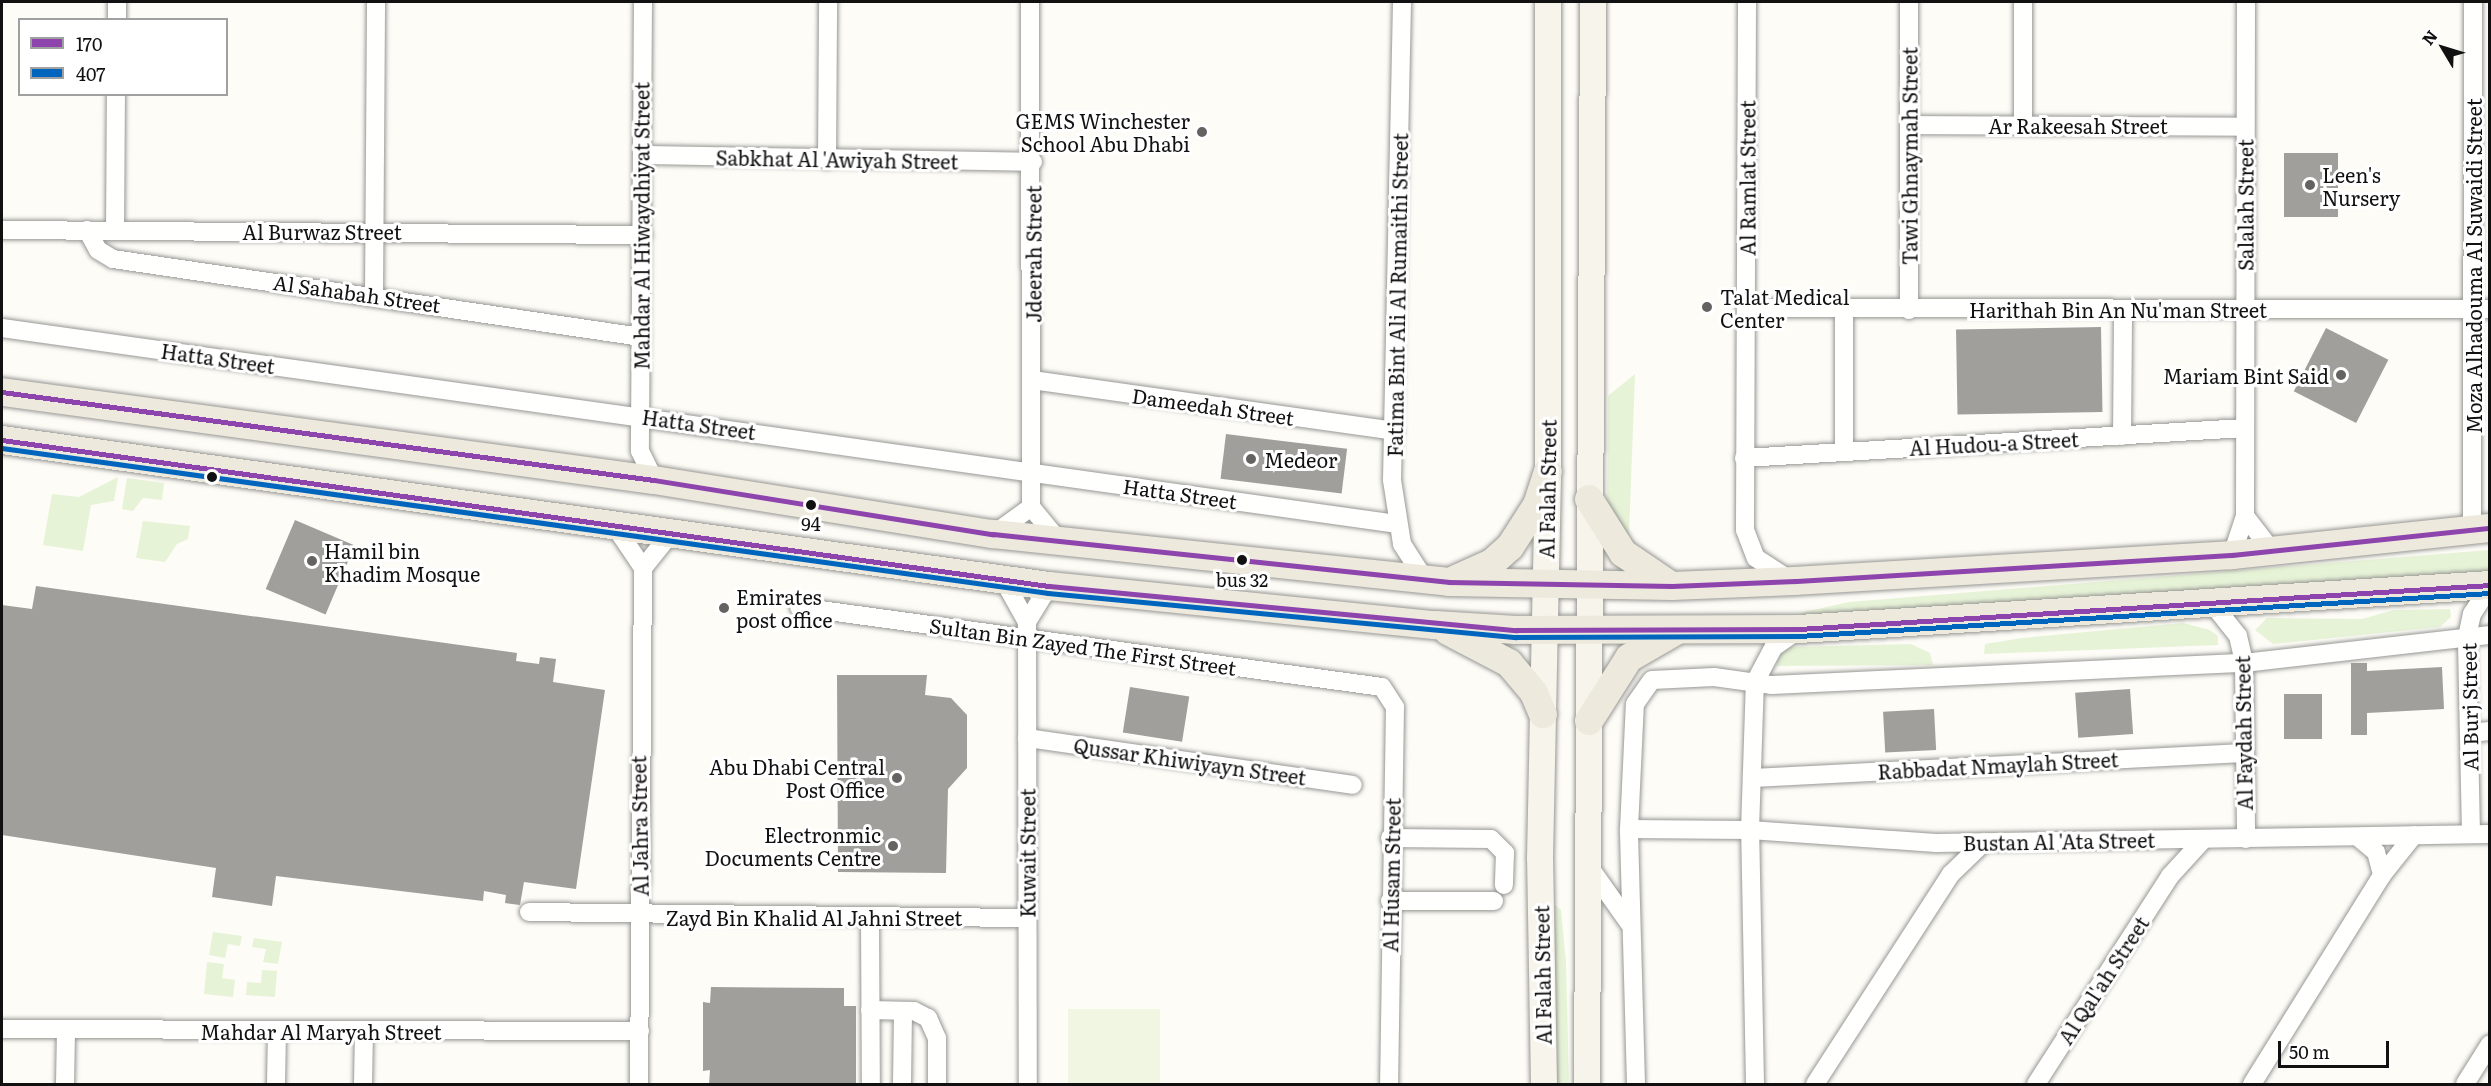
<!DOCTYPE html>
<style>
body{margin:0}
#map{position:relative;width:2491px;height:1086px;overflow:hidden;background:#fdfcf7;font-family:Literata,serif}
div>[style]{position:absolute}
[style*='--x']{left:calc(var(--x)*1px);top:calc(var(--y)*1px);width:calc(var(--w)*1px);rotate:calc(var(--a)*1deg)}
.green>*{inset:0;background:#e7f3d7}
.pitch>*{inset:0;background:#f0f6e1;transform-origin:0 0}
.building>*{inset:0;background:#a19f9c;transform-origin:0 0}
.roads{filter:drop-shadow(0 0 2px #979795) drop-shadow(0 0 2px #979795)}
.street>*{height:18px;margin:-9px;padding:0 9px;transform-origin:9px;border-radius:9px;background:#fffffe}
.secondary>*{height:26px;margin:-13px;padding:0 13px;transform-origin:13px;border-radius:13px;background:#f6f4eb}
.primary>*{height:28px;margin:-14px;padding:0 14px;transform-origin:14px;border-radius:14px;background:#ede9dc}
.bus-1>*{height:4.5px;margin:-2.25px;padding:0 2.25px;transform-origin:2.25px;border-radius:2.25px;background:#8e44ad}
.bus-2>*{height:4.5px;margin:-2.25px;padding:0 2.25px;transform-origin:2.25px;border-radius:2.25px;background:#0065bd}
.dots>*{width:16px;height:16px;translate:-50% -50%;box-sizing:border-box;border:3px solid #fff;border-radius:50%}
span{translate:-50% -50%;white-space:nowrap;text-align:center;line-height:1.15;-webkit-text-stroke:6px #fff;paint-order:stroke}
.bus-label{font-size:18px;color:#111}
.poi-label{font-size:20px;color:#111}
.right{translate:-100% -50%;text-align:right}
.left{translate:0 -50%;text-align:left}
.street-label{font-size:20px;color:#111}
.frame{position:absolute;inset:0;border:3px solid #111;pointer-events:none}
.legend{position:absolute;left:18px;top:18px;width:210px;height:78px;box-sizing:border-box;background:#fff;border:2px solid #a0a0a0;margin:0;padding:8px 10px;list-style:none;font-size:18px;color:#111}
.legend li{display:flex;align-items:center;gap:12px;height:30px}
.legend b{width:30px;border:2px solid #a0a0a0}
.north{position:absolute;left:2413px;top:18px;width:60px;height:60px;-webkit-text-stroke:4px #fff;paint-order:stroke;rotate:308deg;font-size:16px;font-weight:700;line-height:24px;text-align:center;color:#111}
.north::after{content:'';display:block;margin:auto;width:21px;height:27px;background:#111;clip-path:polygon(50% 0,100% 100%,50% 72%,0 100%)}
.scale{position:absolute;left:2278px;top:1041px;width:111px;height:27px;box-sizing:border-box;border:3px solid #111;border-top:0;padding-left:8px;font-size:18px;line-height:21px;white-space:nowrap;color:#111;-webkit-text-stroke:4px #fff;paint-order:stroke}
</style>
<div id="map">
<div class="green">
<i style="clip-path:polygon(1635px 374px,1629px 535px,1607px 519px,1608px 396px)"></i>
<i style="clip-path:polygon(118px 477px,114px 501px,91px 505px,83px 551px,43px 545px,52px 494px,79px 497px)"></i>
<i style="clip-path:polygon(127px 478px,164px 483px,162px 500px,143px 498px,133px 511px,122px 509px)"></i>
<i style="clip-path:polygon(143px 521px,190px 526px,188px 539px,177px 544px,165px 562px,136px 558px)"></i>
<i style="clip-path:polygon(2489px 550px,2489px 575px,1815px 617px,1800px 613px,1849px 602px)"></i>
<i style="clip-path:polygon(2450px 609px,2451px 617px,2440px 627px,2273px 644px,2255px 630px,2267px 618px,2362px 619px,2394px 610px)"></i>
<i style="clip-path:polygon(2183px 623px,2210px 630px,2218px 636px,2218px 645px,1984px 654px,1985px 644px,2022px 638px)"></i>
<i style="clip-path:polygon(1911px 644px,1930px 653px,1933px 665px,1777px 666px,1777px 653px,1792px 647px)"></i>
<i style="clip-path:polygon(1555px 905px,1561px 910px,1566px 963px,1569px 1084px,1555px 1084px)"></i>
<i style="clip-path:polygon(213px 932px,242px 936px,240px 946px,228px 944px,225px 958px,209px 955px)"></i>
<i style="clip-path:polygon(254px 938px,282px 942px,278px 964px,263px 962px,266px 949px,252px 947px)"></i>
<i style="clip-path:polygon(207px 962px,224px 964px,222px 978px,235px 980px,233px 997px,204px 994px)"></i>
<i style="clip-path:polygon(262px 970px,277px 971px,275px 997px,246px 995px,247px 982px,261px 983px)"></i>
</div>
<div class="pitch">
<i style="left:1068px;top:1009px;width:92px;height:75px"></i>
</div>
<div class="building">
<i style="left:2284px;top:153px;width:54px;height:64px"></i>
<i style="left:2101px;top:327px;width:85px;height:145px;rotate:89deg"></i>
<i style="left:2326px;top:328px;width:70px;height:71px;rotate:27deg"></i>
<i style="left:1226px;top:434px;width:122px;height:45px;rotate:7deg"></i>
<i style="left:295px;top:520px;width:65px;height:75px;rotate:23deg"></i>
<i style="clip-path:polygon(36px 586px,517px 653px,516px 661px,539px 664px,540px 657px,556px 659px,553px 682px,605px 690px,576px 889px,524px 882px,520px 905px,505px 903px,506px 895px,484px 891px,483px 901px,276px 876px,272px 906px,212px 897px,216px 868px,2px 835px,2px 605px,32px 609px)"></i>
<i style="clip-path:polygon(2351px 663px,2367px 663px,2367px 671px,2442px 667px,2444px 709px,2367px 713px,2367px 735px,2351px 735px)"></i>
<i style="clip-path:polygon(837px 675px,927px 675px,925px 695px,951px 698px,967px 715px,967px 768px,948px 789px,946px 873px,838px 872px)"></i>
<i style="left:1130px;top:687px;width:60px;height:46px;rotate:9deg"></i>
<i style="left:2130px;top:689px;width:45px;height:55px;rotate:86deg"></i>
<i style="left:2284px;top:694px;width:38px;height:45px"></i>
<i style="left:1934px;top:709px;width:41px;height:51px;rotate:87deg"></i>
<i style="clip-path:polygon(711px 987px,844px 988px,844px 1006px,856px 1006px,856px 1084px,709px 1084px,710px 1070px,703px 1071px,703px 1002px,710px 1003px)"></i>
</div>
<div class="roads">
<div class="street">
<i style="--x:643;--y:2;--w:449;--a:90.4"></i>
<i style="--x:640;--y:451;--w:32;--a:64"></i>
<i style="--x:1030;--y:2;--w:505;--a:89.89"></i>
<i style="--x:1031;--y:507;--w:44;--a:50.5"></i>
<i style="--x:1402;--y:2;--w:478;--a:91.2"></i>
<i style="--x:1392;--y:480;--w:65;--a:81.1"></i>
<i style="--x:1402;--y:544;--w:43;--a:57.4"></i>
<i style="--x:1747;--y:2;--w:528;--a:90.22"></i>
<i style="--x:1745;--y:530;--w:30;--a:69"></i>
<i style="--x:1756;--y:558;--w:38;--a:33"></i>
<i style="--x:117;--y:20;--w:18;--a:-90"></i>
<i style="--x:2023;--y:124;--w:122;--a:-90"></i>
<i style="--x:1910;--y:125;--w:335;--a:0.3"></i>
<i style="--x:642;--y:155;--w:391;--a:1"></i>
<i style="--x:827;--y:160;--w:158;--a:-89.6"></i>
<i style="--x:2;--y:230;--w:641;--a:0.45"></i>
<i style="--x:87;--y:230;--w:23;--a:61"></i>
<i style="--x:98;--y:250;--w:17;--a:31"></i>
<i style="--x:113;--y:259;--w:534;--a:8.4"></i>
<i style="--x:115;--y:230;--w:136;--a:-89.6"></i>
<i style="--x:374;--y:295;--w:293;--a:-89.6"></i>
<i style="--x:1747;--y:308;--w:743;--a:0.08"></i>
<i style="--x:1844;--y:310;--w:142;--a:90"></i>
<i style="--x:1909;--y:310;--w:308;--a:-90"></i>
<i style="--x:2;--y:328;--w:1408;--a:8"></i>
<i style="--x:1032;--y:380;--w:366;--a:8"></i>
<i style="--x:2122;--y:436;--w:127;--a:-89.5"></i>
<i style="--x:1744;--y:458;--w:502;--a:-3.43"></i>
<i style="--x:2245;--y:516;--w:44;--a:52.4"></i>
<i style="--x:614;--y:525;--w:52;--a:56"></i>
<i style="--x:2472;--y:530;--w:528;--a:-89.89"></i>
<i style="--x:994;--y:534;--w:46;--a:-36.1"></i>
<i style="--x:2232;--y:555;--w:41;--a:-71.6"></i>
<i style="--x:2245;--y:516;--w:514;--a:-89.89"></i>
<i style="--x:1003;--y:579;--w:49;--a:60.8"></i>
<i style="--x:1027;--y:622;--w:462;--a:89.9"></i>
<i style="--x:2211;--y:602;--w:43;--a:51.5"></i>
<i style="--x:2238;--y:636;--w:28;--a:77"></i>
<i style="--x:2244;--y:663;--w:176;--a:89.3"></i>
<i style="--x:799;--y:607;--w:588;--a:7.81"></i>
<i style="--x:1382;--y:687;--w:24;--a:57"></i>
<i style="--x:1395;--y:707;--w:377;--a:90.9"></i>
<i style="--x:1027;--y:622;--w:42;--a:-58.6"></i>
<i style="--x:2471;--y:733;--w:19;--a:-6"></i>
<i style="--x:1027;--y:738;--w:329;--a:8.2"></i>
<i style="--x:1752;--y:778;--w:493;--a:-2.9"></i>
<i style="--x:1629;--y:829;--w:121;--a:0.5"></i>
<i style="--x:1750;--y:830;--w:186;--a:4"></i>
<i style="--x:1936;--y:843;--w:554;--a:-0.93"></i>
<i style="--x:2471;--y:834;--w:197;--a:-91.2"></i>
<i style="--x:2467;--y:637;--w:24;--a:-78"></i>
<i style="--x:2472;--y:614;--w:33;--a:-57"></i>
<i style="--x:2358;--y:837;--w:23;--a:40"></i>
<i style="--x:2376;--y:852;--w:24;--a:75"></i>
<i style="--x:1390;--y:838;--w:101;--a:0.6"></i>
<i style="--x:1491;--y:839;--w:20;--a:45"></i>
<i style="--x:1505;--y:853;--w:32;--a:92"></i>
<i style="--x:1588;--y:865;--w:71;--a:54.7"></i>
<i style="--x:1390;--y:901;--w:104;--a:0"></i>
<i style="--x:529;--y:912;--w:498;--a:0.7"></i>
<i style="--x:870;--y:919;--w:165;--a:89.7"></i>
<i style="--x:870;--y:1010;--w:44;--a:1.3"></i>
<i style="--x:914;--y:1011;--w:16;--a:27"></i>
<i style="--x:928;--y:1018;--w:22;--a:66"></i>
<i style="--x:937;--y:1038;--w:46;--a:90"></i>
<i style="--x:2;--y:1029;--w:638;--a:0.18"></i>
<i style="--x:65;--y:1084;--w:54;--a:-88.9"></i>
<i style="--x:276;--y:1084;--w:53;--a:-88.9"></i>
<i style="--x:363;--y:1084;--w:54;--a:-88.9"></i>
<i style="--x:639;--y:1084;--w:516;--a:-89.56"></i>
<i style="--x:643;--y:568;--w:45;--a:-51.3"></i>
<i style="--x:902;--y:1084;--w:73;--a:-89.2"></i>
<i style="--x:1636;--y:1084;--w:255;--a:-91.6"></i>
<i style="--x:1629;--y:829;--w:125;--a:-87.3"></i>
<i style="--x:1635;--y:704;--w:29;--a:-55"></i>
<i style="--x:1652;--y:680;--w:62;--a:-2.8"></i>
<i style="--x:1714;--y:677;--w:59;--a:7.9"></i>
<i style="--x:1772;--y:685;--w:473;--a:-2.7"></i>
<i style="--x:2244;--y:663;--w:248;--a:-6.5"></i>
<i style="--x:1755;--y:1084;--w:254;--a:-91.1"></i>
<i style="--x:1750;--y:830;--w:148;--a:-88.1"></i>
<i style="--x:1755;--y:682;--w:40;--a:-62"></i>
<i style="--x:1774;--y:647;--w:29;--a:-35"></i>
<i style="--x:1815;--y:1084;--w:250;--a:-57.1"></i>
<i style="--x:1951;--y:874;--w:46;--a:-44.1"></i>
<i style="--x:2036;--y:1084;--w:247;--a:-57.2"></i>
<i style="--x:2170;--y:876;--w:49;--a:-47.5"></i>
<i style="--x:2252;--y:1084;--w:246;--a:-58.1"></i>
<i style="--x:2382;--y:875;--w:51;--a:-51.3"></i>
<i style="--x:2465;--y:1084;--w:47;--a:-58"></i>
</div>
<div class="secondary">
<i style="--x:1544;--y:1084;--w:226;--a:-91"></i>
<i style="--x:1540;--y:858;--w:386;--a:-88.8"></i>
<i style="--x:1548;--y:472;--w:470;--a:-90"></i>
<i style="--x:1587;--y:1084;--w:1082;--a:-89.68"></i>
</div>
<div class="primary">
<i style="--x:2;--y:392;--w:658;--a:7.69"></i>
<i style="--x:654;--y:480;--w:343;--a:9.1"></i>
<i style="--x:993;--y:534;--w:459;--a:6"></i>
<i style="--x:1449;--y:582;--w:223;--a:1"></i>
<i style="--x:1672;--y:586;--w:123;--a:-2.3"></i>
<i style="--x:1795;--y:581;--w:438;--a:-3.4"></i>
<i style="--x:2232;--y:555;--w:259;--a:-6"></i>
<i style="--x:2;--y:440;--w:1057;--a:7.94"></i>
<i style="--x:1049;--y:586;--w:389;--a:5.8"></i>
<i style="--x:1436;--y:625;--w:80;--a:3.6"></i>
<i style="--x:1516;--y:630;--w:283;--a:-0.2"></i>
<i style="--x:1799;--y:629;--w:692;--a:-3.64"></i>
<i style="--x:1589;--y:499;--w:64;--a:57.8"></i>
<i style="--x:1623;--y:553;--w:57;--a:34.2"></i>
<i style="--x:1456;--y:579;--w:39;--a:-24"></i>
<i style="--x:1492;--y:563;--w:24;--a:-42"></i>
<i style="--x:1510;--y:547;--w:50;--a:-57.3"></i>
<i style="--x:1537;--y:505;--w:35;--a:-72"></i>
<i style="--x:1448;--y:631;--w:69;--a:27.7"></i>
<i style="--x:1509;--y:663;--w:39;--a:50"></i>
<i style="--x:1534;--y:693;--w:23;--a:67"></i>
<i style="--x:1589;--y:721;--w:75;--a:-57.6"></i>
<i style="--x:1629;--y:658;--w:54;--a:-29.9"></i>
</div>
</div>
<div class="bus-1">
<i style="--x:2;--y:392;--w:658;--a:7.69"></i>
<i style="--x:654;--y:480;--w:343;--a:9.1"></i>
<i style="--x:993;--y:534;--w:459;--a:6"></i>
<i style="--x:1449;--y:582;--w:223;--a:1"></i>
<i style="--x:1672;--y:586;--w:123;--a:-2.3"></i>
<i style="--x:1795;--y:581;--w:438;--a:-3.4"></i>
<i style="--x:2232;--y:555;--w:259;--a:-6"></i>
<i style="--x:2;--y:440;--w:1057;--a:7.94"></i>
<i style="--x:1049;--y:586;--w:469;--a:5.4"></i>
<i style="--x:1516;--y:630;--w:283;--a:-0.2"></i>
<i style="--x:1799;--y:629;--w:692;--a:-3.64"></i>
</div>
<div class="bus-2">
<i style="--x:2;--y:448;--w:1056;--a:7.89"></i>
<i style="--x:1048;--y:593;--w:470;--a:5.4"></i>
<i style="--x:1516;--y:637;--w:283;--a:-0.2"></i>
<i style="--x:1799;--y:636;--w:692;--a:-3.56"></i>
</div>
<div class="dots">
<i style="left:1202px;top:132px;background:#646362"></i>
<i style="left:2310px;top:185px;background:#646362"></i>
<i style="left:1707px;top:307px;background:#646362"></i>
<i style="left:2341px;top:375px;background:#646362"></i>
<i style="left:1251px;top:459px;background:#646362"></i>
<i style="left:212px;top:477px;background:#111"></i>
<i style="left:811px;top:505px;background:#111"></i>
<i style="left:1242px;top:560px;background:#111"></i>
<i style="left:312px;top:561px;background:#646362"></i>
<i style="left:724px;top:608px;background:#646362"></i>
<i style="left:897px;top:778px;background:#646362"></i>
<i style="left:893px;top:846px;background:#646362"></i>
</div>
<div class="bus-label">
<span style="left:811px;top:524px">94</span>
<span style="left:1242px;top:580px">bus 32</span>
</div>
<div class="poi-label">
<span class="right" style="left:1190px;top:132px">GEMS Winchester<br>School Abu Dhabi</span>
<span class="left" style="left:2322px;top:186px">Leen's<br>Nursery</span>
<span class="left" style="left:1720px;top:308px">Talat Medical<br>Center</span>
<span class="right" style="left:2329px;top:375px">Mariam Bint Said</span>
<span class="left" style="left:1264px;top:459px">Medeor</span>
<span class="left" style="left:324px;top:562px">Hamil bin<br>Khadim Mosque</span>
<span class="left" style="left:736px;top:608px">Emirates<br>post office</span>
<span class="right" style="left:885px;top:778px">Abu Dhabi Central<br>Post Office</span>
<span class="right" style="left:881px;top:846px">Electronmic<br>Documents Centre</span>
</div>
<div class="street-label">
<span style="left:2078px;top:125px">Ar Rakeesah Street</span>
<span style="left:1909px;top:156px;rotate:-90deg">Tawi Ghnaymah Street</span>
<span style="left:837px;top:159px;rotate:1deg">Sabkhat Al 'Awiyah Street</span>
<span style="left:1747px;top:178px;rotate:-90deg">Al Ramlat Street</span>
<span style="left:2245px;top:205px;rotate:-90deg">Salalah Street</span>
<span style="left:641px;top:226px;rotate:-90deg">Mahdar Al Hiwaydhiyat Street</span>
<span style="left:322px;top:231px">Al Burwaz Street</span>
<span style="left:1033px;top:254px;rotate:-90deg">Jdeerah Street</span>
<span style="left:2473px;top:266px;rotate:-90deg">Moza Alhadouma Al Suwaidi Street</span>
<span style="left:357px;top:293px;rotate:8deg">Al Sahabah Street</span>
<span style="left:1397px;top:295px;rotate:-89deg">Fatima Bint Ali Al Rumaithi Street</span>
<span style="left:2118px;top:309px">Harithah Bin An Nu'man Street</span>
<span style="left:218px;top:358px;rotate:8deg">Hatta Street</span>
<span style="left:1213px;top:406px;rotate:8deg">Dameedah Street</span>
<span style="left:699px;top:424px;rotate:8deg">Hatta Street</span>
<span style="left:1994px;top:443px;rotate:-3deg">Al Hudou-a Street</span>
<span style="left:1547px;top:489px;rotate:-89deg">Al Falah Street</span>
<span style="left:1180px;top:493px;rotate:8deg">Hatta Street</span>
<span style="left:1083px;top:646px;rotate:8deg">Sultan Bin Zayed The First Street</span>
<span style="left:2469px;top:707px;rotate:-91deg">Al Burj Street</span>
<span style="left:2243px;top:733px;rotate:-91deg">Al Faydah Street</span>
<span style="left:1190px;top:761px;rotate:8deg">Qussar Khiwiyayn Street</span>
<span style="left:1998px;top:765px;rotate:-3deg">Rabbadat Nmaylah Street</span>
<span style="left:639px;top:826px;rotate:-91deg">Al Jahra Street</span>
<span style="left:2059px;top:841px;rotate:-1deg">Bustan Al 'Ata Street</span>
<span style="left:1027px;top:853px;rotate:-90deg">Kuwait Street</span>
<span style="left:1391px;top:875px;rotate:-89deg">Al Husam Street</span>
<span style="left:814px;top:917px">Zayd Bin Khalid Al Jahni Street</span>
<span style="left:1542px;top:975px;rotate:-91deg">Al Falah Street</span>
<span style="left:2103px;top:980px;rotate:-57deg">Al Qal'ah Street</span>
<span style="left:321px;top:1031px">Mahdar Al Maryah Street</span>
</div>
<div class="frame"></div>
<ul class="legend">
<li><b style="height:8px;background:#8e44ad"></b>170</li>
<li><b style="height:8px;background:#0065bd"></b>407</li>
</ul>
<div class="north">N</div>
<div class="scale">50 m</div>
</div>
